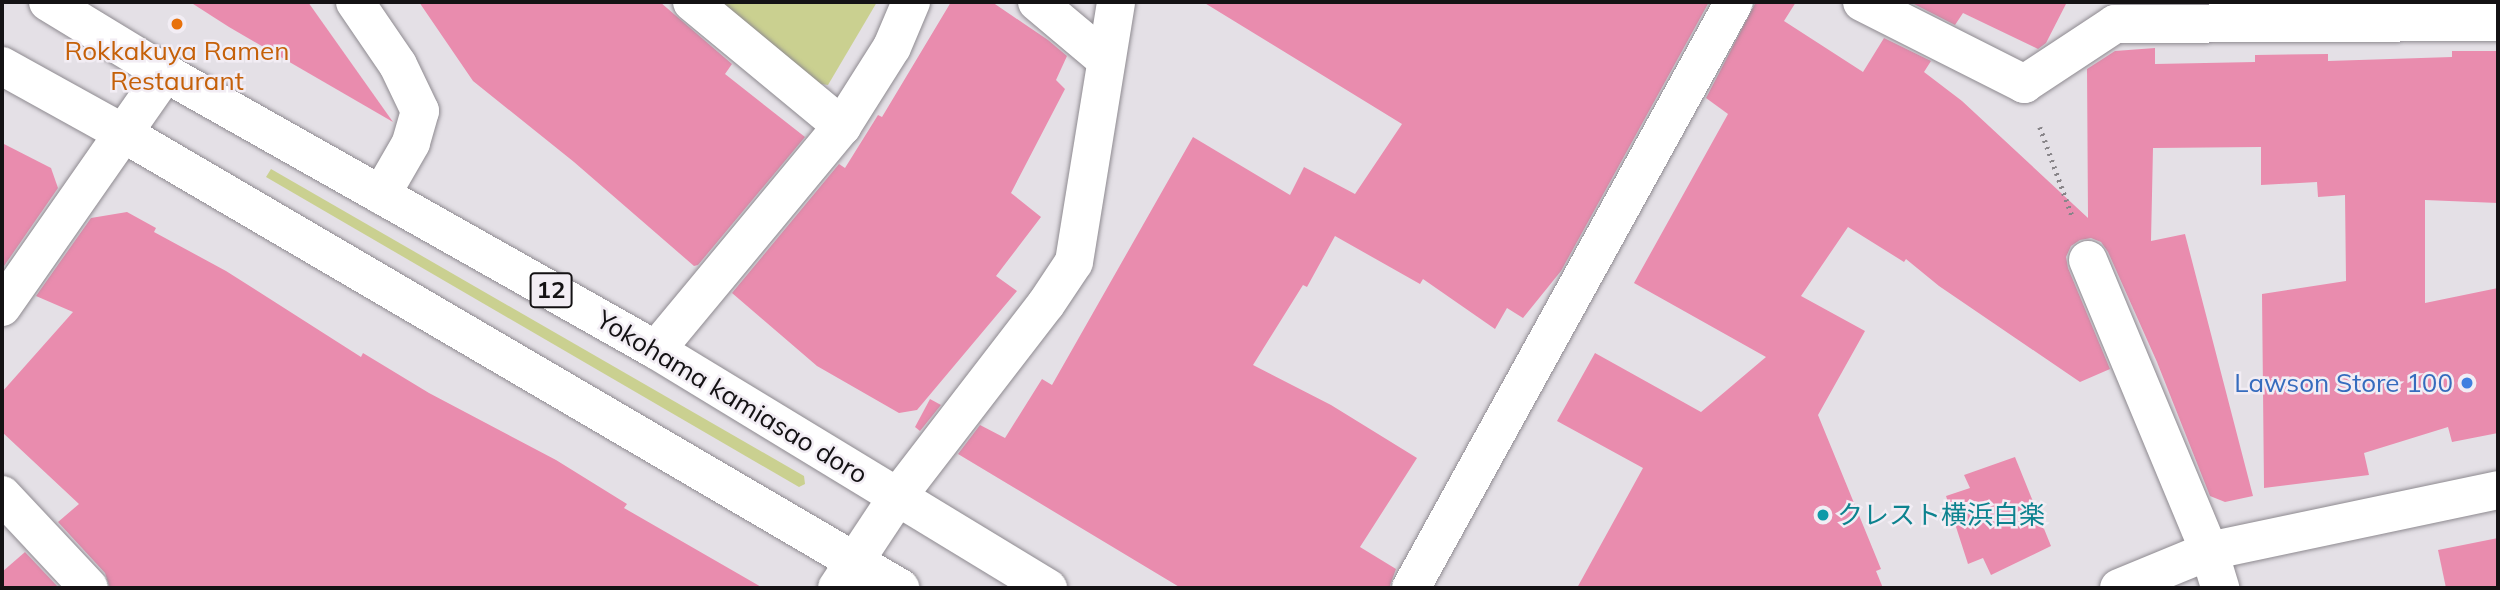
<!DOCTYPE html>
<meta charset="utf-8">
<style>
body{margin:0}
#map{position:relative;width:2500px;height:590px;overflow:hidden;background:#e4e0e6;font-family:Mulish,"Noto Sans JP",sans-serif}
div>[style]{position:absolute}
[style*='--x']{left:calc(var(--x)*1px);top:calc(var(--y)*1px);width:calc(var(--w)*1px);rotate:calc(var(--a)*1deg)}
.green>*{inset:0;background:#cad090}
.building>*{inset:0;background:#e98cae}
.path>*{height:4.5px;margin-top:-2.25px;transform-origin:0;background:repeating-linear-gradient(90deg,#888589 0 2px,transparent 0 7px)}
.roads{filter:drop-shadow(0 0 2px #8e8a90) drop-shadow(0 0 2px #8e8a90)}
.minor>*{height:38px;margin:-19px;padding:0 19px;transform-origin:19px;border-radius:19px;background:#fff}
.tertiary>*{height:38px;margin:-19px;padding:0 19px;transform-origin:19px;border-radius:19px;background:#fff}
.primary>*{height:38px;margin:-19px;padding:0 19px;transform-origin:19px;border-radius:19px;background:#fff}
.dots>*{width:19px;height:19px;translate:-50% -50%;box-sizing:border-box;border:4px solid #f2edf4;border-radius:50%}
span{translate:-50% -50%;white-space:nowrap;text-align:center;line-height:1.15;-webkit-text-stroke:5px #f2edf4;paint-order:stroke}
.shield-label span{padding:2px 5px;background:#f2edf4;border:2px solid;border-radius:5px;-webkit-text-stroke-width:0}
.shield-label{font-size:24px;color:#141214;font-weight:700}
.food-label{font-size:26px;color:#c56008}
.shop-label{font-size:26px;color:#366cbe}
.right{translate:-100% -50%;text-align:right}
.street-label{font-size:26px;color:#141214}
.culture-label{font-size:26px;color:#0d838f}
.left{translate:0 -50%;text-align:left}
.frame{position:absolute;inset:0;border:4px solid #141214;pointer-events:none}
</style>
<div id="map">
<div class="green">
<i style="clip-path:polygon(716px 2px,877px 2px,828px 85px,815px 83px)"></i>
<i style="clip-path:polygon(271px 169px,804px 476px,805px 484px,799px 487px,266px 177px)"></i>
</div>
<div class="building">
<i style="clip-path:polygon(190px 2px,308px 2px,393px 122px,229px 27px)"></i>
<i style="clip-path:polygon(419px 2px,660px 2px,732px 64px,725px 74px,805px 137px,698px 265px,694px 266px,574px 162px,473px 81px)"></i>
<i style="clip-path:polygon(951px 2px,992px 2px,1048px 40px,1067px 56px,1056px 80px,1065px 89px,1011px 193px,1041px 217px,996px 276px,1017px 291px,917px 410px,899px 413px,817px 366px,732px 293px,839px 164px,845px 168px,878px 115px,882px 117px)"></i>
<i style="clip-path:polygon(1203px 2px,1709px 2px,1561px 271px,1523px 318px,1507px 308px,1495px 329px,1423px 279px,1420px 284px,1335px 236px,1307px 287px,1303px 285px,1253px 365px,1331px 405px,1417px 458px,1360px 547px,1396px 569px,1389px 588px,1181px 588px,958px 454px,980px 425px,1005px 438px,1042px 379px,1052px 385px,1193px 137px,1290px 195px,1304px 167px,1355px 194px,1402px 124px)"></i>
<i style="clip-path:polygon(1756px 2px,1796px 2px,1784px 21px,1863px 72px,1884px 38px,1931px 61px,1924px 72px,1962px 101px,2088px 218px,2087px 69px,2115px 51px,2155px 48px,2155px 64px,2255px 62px,2255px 55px,2328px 54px,2328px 61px,2452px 57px,2452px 51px,2498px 51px,2498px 203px,2425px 200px,2425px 303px,2498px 288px,2498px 433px,2452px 442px,2448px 427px,2364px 453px,2369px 475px,2264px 488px,2262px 294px,2346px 281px,2345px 195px,2318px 197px,2317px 182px,2261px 185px,2261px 147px,2153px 148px,2151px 241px,2185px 234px,2253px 496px,2225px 502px,2210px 496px,2157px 362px,2108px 252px,2101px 242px,2091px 238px,2080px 240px,2071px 246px,2066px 257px,2068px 268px,2110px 369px,2080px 382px,1939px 286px,1906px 259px,1904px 262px,1848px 227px,1801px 296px,1865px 331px,1818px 415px,1881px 569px,1876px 571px,1883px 588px,1577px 588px,1643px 468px,1557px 421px,1595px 353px,1701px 412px,1766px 357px,1634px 283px,1728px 114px,1706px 98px)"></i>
<i style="clip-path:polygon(1910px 2px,2067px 2px,2046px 43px,2038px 49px,1963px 13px,1955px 25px)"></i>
<i style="clip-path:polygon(2px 143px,51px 168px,58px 188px,2px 269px)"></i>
<i style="clip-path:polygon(127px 212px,156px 228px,154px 232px,226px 271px,361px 357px,363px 353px,429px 393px,556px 460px,627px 504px,624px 508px,763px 588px,110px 588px,105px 573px,58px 522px,79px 504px,2px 432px,2px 392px,73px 312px,36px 296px,91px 218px)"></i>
<i style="clip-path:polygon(930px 399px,941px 405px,920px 431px,915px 427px)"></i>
<i style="clip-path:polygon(2015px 457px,2051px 546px,1991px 575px,1983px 558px,1968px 564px,1946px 496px,1970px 488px,1964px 475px)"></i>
<i style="clip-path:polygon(2498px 538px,2498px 588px,2446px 588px,2438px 550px)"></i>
<i style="clip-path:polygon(25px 552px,59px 588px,2px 588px,2px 572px)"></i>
</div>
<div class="path">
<i style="--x:2040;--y:127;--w:97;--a:70.1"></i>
</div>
<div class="roads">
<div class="minor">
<i style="--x:692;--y:2;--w:195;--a:39.6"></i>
<i style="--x:1037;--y:2;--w:90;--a:40"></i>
<i style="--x:1862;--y:2;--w:182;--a:26.8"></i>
<i style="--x:2024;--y:84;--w:109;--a:-33.4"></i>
<i style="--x:2115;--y:24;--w:383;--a:-0.3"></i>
<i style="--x:2088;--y:260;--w:315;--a:67.4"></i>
<i style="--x:2209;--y:551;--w:39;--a:73"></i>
<i style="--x:2;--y:307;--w:285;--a:-55.1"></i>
<i style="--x:656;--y:350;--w:291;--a:-50.3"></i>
<i style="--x:842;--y:126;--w:93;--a:-57.7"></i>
<i style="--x:892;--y:47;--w:49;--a:-67.1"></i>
<i style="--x:2;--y:495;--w:127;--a:46.9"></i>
<i style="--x:837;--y:588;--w:110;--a:-56.5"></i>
<i style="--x:898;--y:496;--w:242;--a:-52.4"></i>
<i style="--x:1046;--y:304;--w:50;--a:-56.3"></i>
<i style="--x:1074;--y:262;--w:263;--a:-80.8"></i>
<i style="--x:1411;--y:588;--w:669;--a:-61.14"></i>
</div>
<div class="tertiary">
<i style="--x:355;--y:2;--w:76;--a:55.7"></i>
<i style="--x:398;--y:65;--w:51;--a:64.4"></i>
<i style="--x:420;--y:111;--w:33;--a:106"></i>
<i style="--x:411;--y:143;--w:60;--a:120"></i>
<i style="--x:2119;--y:588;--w:97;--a:-22.3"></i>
<i style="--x:2209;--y:551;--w:295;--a:-11.9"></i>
</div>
<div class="primary">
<i style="--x:48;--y:2;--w:137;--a:31.3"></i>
<i style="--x:165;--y:73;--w:564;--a:29.43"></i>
<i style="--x:656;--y:350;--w:459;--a:31.3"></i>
<i style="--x:2;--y:66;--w:136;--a:29"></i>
<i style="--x:121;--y:132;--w:903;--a:30.34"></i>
</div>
</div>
<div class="dots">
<i style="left:177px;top:24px;background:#e8710a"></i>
<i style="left:2467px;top:383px;background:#3f7fe0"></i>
<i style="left:1823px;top:515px;background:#0f9aa8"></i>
</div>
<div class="shield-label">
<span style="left:551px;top:290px">12</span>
</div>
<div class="food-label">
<span style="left:177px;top:66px">Rokkakuya Ramen<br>Restaurant</span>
</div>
<div class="shop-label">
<span class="right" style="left:2453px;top:383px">Lawson Store 100</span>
</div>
<div class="street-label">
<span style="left:732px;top:397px;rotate:31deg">Yokohama kamiasao doro</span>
</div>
<div class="culture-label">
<span class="left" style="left:1837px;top:515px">クレスト横浜白楽</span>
</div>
<div class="frame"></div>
</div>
